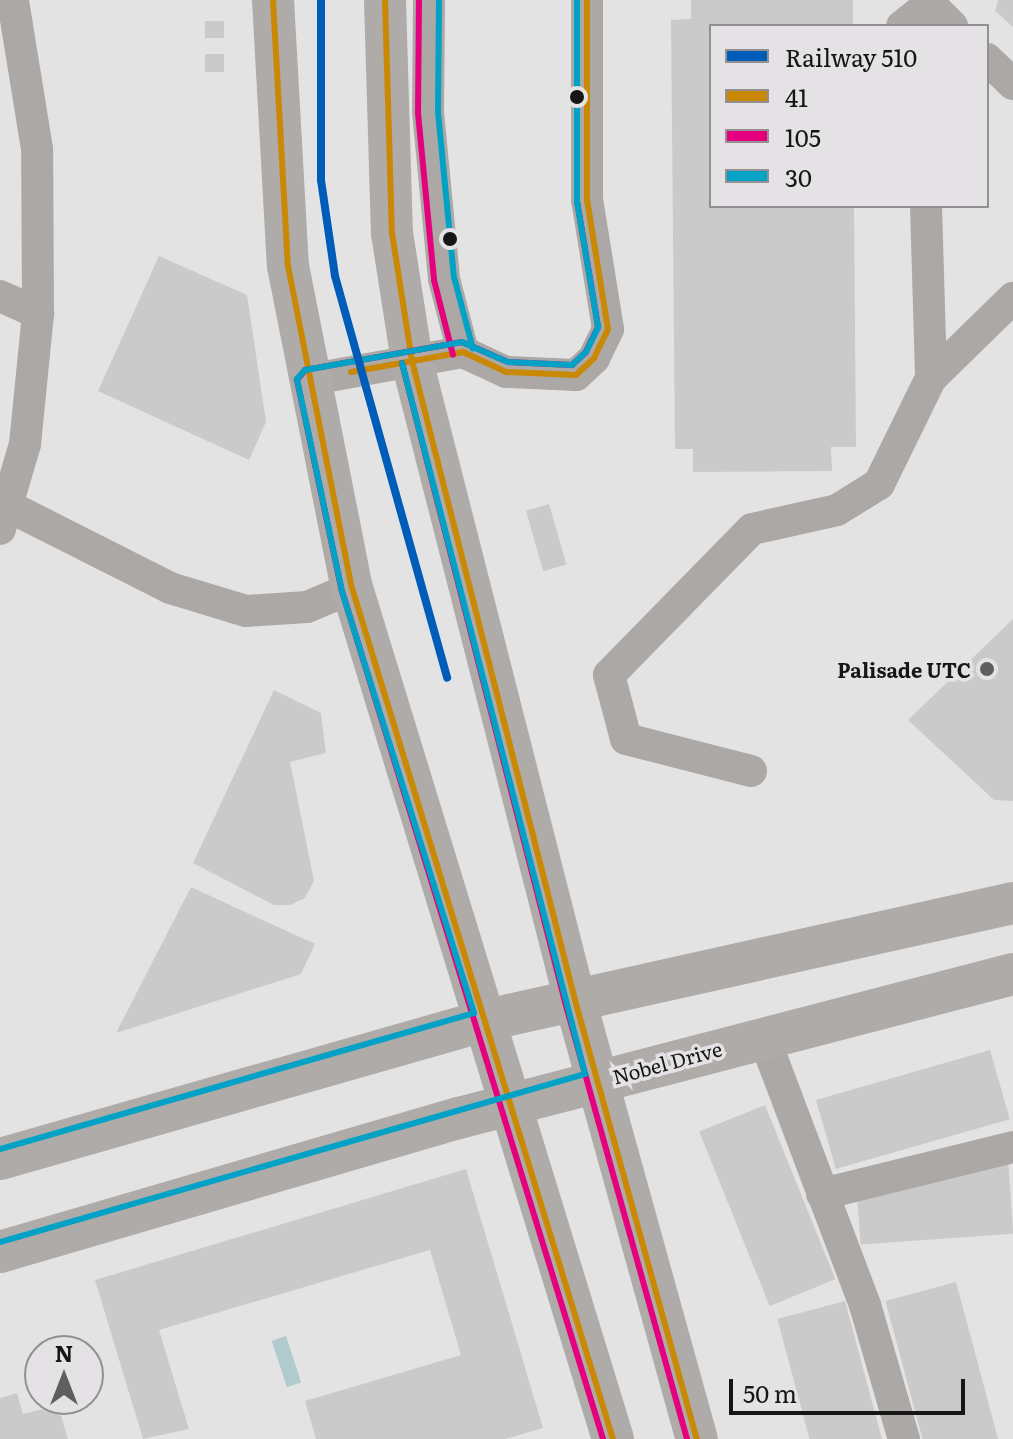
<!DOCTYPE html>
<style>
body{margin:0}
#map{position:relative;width:1013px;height:1439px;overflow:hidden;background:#e4e3e4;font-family:Literata,serif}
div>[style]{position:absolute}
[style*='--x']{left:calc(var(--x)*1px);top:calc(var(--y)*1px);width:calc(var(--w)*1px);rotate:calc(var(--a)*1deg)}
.water>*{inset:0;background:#b1cace;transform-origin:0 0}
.building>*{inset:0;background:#cbcaca;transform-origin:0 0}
.minor>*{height:32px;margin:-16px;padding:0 16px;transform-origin:16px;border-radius:16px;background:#aca8a6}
.major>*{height:42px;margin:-21px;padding:0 21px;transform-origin:21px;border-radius:21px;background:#aeaba8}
.bus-1>*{height:6px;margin:-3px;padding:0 3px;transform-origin:3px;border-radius:3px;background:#ca8905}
.bus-2>*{height:6px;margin:-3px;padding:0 3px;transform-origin:3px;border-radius:3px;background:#e5007d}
.bus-3>*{height:6px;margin:-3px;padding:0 3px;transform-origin:3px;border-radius:3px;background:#01a2c5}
.rail-1>*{height:8px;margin:-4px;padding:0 4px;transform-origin:4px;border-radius:4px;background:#005cb9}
.dots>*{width:22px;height:22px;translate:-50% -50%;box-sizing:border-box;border:4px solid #e4e2e5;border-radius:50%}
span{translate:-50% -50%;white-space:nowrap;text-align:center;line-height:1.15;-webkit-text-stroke:7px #e4e2e5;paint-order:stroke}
.poi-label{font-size:20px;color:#171617;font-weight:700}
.right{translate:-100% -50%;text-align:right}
.street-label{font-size:20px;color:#171617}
.legend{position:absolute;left:709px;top:24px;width:280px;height:184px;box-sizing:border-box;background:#e4e2e5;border:2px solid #929093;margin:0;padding:10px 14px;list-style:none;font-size:24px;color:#171617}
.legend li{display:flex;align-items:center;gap:16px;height:40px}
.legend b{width:40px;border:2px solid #929093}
.north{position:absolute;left:24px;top:1335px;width:80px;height:80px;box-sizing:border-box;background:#e4e2e5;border:2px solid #929093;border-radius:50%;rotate:0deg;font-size:22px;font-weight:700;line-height:32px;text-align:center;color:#171617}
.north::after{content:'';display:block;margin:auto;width:28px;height:36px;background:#5f5e5f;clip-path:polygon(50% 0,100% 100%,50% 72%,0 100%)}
.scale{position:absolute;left:729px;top:1379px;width:236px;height:36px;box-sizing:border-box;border:4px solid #171617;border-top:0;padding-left:10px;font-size:24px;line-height:28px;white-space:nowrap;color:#171617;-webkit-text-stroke:6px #e4e2e5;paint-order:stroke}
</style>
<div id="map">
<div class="water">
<i style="left:286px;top:1336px;width:49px;height:15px;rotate:72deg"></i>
</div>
<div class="building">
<i style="clip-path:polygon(691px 0,853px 0,853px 26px,711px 26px,711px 206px,854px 206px,856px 447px,831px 447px,832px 471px,693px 472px,693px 449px,675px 449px,671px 20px,691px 19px)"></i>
<i style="clip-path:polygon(998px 0,1013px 0,1013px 27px,995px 11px)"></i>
<i style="left:205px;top:21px;width:19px;height:17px"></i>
<i style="left:205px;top:54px;width:19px;height:18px"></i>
<i style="clip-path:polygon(159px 256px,247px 295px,266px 422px,249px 460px,98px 391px)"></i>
<i style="left:549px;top:504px;width:63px;height:24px;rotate:74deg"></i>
<i style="clip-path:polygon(1013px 619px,1013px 801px,994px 800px,908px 720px)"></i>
<i style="clip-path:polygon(274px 690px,321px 713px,326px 753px,290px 762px,314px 881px,305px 898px,290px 905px,274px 905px,193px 863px)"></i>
<i style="clip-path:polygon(191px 887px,315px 944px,301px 974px,116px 1033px)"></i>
<i style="left:990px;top:1050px;width:72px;height:181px;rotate:74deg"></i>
<i style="left:765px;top:1105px;width:188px;height:71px;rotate:68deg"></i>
<i style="left:1008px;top:1159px;width:75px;height:153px;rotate:86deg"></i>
<i style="clip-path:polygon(466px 1169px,543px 1428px,505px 1439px,316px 1439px,305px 1401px,461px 1355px,430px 1250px,159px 1330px,189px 1429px,143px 1439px,95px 1280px)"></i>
<i style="left:956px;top:1282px;width:163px;height:73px;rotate:75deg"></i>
<i style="left:845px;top:1301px;width:143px;height:70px;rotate:75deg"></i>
<i style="clip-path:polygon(17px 1393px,23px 1414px,58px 1405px,68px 1439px,0 1439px,0 1398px)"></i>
</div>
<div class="minor">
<i style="--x:429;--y:0;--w:112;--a:90.5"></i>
<i style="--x:428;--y:112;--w:168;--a:84.5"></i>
<i style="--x:444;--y:279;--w:75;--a:75.4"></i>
<i style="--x:926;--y:0;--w:37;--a:45"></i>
<i style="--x:902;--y:26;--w:36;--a:-38"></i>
<i style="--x:987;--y:59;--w:36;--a:44"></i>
<i style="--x:926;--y:206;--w:172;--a:88.3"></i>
<i style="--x:0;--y:296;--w:42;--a:24.1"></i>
<i style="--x:307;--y:380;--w:158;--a:-10.2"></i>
<i style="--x:463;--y:352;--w:47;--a:24.9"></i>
<i style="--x:506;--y:372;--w:70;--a:2.5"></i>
<i style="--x:576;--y:375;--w:25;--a:-43"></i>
<i style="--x:594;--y:358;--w:32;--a:-64"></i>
<i style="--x:608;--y:329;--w:131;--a:-99.2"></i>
<i style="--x:587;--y:200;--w:200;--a:-90"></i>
<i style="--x:6;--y:505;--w:184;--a:26.8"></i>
<i style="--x:170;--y:588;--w:79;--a:16.8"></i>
<i style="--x:246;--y:611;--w:61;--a:-3.8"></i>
<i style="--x:307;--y:607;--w:49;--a:-22.9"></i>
<i style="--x:0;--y:529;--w:89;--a:-73.6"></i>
<i style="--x:25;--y:444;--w:132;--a:-84.3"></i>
<i style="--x:38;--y:313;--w:164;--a:-90.3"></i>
<i style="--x:37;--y:149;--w:151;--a:-99.2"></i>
<i style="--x:751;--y:771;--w:129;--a:-165.6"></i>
<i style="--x:626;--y:739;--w:66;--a:-104.9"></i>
<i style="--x:609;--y:675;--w:204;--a:-45.6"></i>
<i style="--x:752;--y:529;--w:87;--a:-12.6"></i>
<i style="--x:837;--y:510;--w:49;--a:-31.8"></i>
<i style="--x:879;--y:484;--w:118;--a:-63.9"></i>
<i style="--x:931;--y:378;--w:115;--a:-44.3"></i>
<i style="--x:763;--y:1035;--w:289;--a:69.3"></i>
<i style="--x:865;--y:1305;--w:140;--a:73.8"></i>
<i style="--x:822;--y:1194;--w:197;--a:-13.8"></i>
</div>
<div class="major">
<i style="--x:273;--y:0;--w:266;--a:86.8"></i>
<i style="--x:288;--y:266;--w:328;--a:78.8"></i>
<i style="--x:352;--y:588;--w:890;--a:72.95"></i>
<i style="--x:385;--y:0;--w:233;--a:88.3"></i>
<i style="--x:392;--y:233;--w:130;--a:81.1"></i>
<i style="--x:412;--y:361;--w:659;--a:75.69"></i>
<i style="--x:575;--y:1000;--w:456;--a:74.5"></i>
<i style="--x:0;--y:1159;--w:506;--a:-15.93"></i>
<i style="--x:487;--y:1020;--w:539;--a:-12.54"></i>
<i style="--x:0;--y:1252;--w:478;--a:-16.3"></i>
<i style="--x:459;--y:1118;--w:572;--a:-14.57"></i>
</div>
<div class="bus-1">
<i style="--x:273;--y:0;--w:266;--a:86.8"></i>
<i style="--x:288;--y:266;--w:328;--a:78.8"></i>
<i style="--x:352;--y:588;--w:890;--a:72.95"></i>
<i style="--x:385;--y:0;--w:233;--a:88.3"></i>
<i style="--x:392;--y:233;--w:130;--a:81.1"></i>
<i style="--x:412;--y:361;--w:659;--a:75.69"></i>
<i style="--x:575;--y:1000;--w:456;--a:74.5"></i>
<i style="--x:351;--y:372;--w:114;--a:-10.1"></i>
<i style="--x:463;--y:352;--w:47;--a:24.9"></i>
<i style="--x:506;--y:372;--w:70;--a:2.5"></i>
<i style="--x:576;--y:375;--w:25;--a:-43"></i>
<i style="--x:594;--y:358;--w:32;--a:-64"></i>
<i style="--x:608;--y:329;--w:131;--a:-99.2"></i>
<i style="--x:587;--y:200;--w:200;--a:-90"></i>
</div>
<div class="bus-2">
<i style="--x:419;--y:0;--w:113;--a:90.5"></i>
<i style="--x:418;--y:113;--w:168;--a:84.5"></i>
<i style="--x:434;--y:280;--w:77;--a:75.8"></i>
<i style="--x:577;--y:0;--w:201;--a:90"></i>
<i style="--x:577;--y:201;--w:128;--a:80.5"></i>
<i style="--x:598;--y:327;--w:28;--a:116"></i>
<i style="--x:586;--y:352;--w:19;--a:137"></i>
<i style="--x:572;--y:365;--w:64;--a:-177.3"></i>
<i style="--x:508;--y:362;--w:50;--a:-156.5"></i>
<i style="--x:462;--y:342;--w:159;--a:169.9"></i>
<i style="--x:305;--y:370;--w:13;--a:129"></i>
<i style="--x:297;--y:380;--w:216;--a:78"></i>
<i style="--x:342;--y:591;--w:887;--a:72.89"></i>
<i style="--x:402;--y:363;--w:659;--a:75.69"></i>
<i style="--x:565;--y:1002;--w:454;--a:74.4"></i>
</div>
<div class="bus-3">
<i style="--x:439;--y:0;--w:112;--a:90.5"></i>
<i style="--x:438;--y:112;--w:166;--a:84.5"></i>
<i style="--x:454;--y:277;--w:74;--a:75.2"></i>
<i style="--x:0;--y:1149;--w:493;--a:-16"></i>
<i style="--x:474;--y:1013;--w:442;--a:-107.4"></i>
<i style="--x:342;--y:591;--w:217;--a:-102"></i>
<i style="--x:297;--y:379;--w:12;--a:-48"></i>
<i style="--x:305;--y:370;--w:159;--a:-10.1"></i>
<i style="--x:462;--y:342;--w:50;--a:23.5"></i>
<i style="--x:508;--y:362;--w:64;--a:2.7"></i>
<i style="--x:572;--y:365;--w:19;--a:-43"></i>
<i style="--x:586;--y:352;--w:28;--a:-64"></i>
<i style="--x:598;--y:327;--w:128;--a:-99.5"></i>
<i style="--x:577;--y:201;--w:201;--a:-90"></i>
<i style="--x:0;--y:1242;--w:609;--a:-16.02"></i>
<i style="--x:585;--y:1074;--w:734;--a:-104.43"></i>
</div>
<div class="rail-1">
<i style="--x:321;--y:0;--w:180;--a:90"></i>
<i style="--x:321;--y:180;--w:97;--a:81.7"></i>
<i style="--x:335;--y:276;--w:417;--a:74.4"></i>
</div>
<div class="dots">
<i style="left:577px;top:97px;background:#171617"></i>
<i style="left:450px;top:239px;background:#171617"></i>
<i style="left:987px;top:669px;background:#5f5e5f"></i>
</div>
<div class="poi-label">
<span class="right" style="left:971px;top:669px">Palisade UTC</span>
</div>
<div class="street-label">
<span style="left:667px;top:1062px;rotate:-15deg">Nobel Drive</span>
</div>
<ul class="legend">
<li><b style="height:10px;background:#005cb9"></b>Railway 510</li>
<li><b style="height:10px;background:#ca8905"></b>41</li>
<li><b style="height:10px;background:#e5007d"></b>105</li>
<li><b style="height:10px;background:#01a2c5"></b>30</li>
</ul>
<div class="north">N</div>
<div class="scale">50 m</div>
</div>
